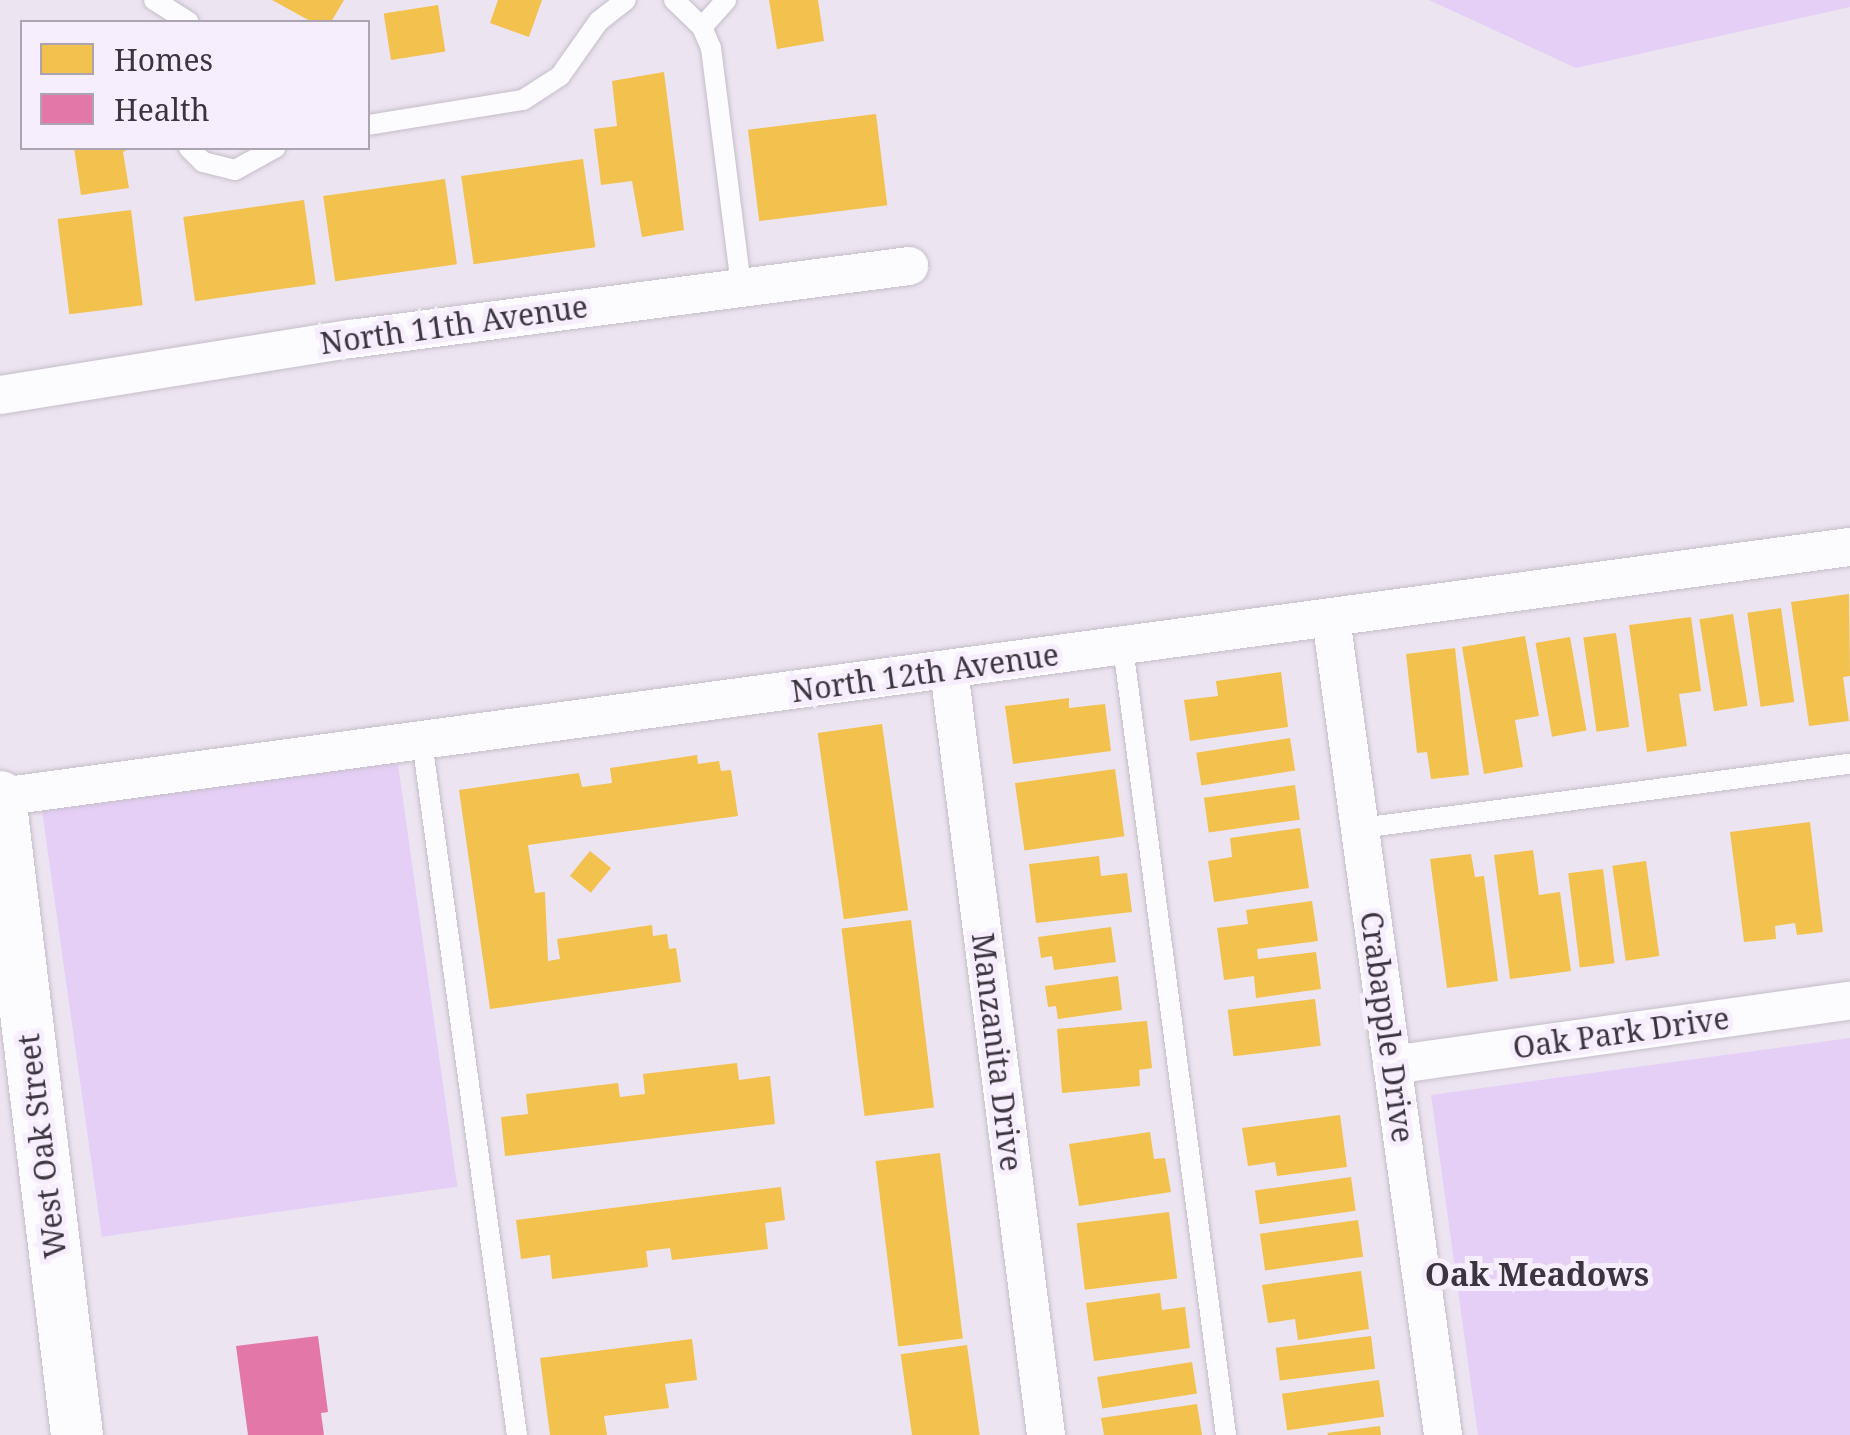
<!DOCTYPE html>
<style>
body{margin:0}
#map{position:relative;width:1850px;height:1435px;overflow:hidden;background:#ece4f1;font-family:"Noto Serif",serif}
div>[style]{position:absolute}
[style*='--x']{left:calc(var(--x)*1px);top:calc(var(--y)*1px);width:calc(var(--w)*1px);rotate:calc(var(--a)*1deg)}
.green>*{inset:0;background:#e6cff6;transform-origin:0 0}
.homes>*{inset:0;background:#f2c14e;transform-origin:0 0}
.health>*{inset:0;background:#e377a8}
.roads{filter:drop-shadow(0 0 2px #c4bec9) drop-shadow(0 0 2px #c4bec9)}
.lane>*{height:20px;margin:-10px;padding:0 10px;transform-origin:10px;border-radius:10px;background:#fcfbfd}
.street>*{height:38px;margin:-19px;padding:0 19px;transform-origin:19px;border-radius:19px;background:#fcfbfd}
.secondary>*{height:52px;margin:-26px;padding:0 26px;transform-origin:26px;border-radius:26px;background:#fcfbfd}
span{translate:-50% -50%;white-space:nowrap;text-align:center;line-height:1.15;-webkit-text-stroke:10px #f7eefd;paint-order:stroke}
.street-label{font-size:30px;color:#3b353f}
.neighbourhood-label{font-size:32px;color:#3b353f;font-weight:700}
.legend{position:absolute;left:20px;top:20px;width:350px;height:130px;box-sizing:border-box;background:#f7eefd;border:2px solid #aca4b1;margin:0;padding:12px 18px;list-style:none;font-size:30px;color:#3b353f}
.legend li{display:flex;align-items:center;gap:20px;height:50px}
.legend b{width:50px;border:2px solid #aca4b1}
</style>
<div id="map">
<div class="green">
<i style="clip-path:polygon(1429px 0,1850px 0,1850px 7px,1576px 68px)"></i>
<i style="left:396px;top:750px;width:441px;height:359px;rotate:82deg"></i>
<i style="clip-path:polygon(1850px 1038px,1850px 1435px,1478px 1435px,1431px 1095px)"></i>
</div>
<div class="homes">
<i style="clip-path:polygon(272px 0,344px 0,331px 22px,312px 22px)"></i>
<i style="clip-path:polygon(498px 0,542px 0,529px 37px,490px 23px)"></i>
<i style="clip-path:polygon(769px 0,818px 0,824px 41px,777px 49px)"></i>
<i style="left:438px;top:5px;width:47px;height:55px;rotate:81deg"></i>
<i style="clip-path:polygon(664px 72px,684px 230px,642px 237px,632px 181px,601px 185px,594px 129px,617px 126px,612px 81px)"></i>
<i style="left:876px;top:114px;width:92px;height:129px;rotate:83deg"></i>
<i style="clip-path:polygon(74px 148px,130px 148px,123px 152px,129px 188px,81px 195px)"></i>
<i style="left:583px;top:159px;width:89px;height:123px;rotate:82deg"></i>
<i style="left:445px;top:179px;width:86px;height:123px;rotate:82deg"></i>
<i style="left:304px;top:200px;width:85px;height:122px;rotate:82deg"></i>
<i style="left:131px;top:210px;width:96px;height:74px;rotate:83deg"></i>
<i style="clip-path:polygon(1849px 594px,1850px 676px,1843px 677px,1849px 721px,1809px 726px,1791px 602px)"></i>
<i style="left:1781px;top:608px;width:95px;height:34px;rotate:82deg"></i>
<i style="left:1733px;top:614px;width:93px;height:34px;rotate:81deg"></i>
<i style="clip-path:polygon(1691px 617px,1701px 691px,1679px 694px,1687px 746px,1647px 752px,1629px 625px)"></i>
<i style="left:1616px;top:633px;width:95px;height:33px;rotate:82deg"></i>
<i style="clip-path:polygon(1525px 636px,1539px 716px,1515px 720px,1523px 767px,1484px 774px,1462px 647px)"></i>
<i style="left:1570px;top:637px;width:95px;height:35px;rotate:80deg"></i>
<i style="clip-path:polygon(1455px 648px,1469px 775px,1431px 779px,1427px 752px,1417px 753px,1406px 654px)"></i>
<i style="clip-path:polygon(1281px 672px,1288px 727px,1190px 741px,1184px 700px,1218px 696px,1216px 681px)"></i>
<i style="clip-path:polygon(1069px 698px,1069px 708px,1105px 704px,1111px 751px,1013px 764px,1005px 706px)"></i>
<i style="left:882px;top:724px;width:188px;height:65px;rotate:82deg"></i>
<i style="left:1290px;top:738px;width:33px;height:95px;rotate:81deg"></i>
<i style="clip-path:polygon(697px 755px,698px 764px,719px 761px,721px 771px,731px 770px,738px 816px,528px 845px,535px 893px,545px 892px,548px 961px,560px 959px,557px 939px,652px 925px,653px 936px,667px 934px,669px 949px,676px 948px,681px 982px,490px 1009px,459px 790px,579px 773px,582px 787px,612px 783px,610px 768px)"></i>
<i style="left:1115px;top:769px;width:68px;height:101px;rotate:82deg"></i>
<i style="left:1295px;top:785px;width:35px;height:92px;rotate:82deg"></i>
<i style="clip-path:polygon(1810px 822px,1823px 932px,1797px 935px,1795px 923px,1775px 926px,1776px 939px,1744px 942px,1730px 832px)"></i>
<i style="clip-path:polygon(1300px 828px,1309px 888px,1214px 902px,1208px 861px,1232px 857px,1230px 838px)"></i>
<i style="clip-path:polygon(1533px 850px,1539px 895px,1560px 892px,1571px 971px,1510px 979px,1494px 855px)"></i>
<i style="left:590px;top:851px;width:27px;height:32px;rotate:39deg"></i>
<i style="clip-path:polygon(1471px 854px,1475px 877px,1484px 876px,1498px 981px,1447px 988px,1430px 859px)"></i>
<i style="clip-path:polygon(1099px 856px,1101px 876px,1127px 873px,1132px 912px,1036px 923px,1029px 864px)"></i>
<i style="left:1646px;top:861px;width:96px;height:34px;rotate:82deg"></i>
<i style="left:1603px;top:869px;width:95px;height:35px;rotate:83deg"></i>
<i style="clip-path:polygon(1312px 901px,1318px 941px,1257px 949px,1258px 959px,1316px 952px,1321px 989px,1256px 998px,1254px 976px,1224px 980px,1217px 928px,1248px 924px,1246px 910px)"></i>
<i style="left:911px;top:920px;width:189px;height:70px;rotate:83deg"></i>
<i style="clip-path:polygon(1111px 927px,1116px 962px,1054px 970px,1052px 956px,1041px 958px,1038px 937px)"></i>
<i style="clip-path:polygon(1118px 976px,1122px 1010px,1058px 1019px,1056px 1006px,1048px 1007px,1045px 986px)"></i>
<i style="left:1315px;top:999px;width:47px;height:88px;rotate:83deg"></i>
<i style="clip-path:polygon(1147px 1021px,1152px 1068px,1139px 1070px,1140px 1086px,1062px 1093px,1057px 1029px)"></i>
<i style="clip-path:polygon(737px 1063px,739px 1080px,770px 1076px,775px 1124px,505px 1156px,501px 1117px,528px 1114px,526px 1094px,618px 1083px,620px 1097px,645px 1094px,643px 1074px)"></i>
<i style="clip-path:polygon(1340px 1115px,1347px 1167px,1277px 1176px,1275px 1162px,1248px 1166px,1242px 1128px)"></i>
<i style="clip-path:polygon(1150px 1132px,1154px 1159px,1165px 1158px,1171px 1192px,1079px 1206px,1069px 1144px)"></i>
<i style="left:940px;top:1153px;width:187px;height:65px;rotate:83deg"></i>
<i style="left:1351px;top:1177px;width:34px;height:97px;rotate:82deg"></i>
<i style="clip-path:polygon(781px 1187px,785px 1220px,765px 1223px,768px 1249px,672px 1260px,670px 1248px,646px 1251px,648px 1267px,552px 1279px,550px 1255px,521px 1259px,516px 1220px)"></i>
<i style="left:1169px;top:1212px;width:67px;height:93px;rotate:83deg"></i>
<i style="left:1358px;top:1220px;width:37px;height:99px;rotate:82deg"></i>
<i style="clip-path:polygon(1361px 1271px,1369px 1329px,1298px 1340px,1295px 1319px,1268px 1323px,1262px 1285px)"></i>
<i style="clip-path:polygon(1160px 1293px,1162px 1310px,1185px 1307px,1190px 1348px,1094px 1361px,1086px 1303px)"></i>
<i style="left:1371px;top:1336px;width:33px;height:96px;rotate:83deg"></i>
<i style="clip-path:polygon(692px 1339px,697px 1380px,665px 1384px,669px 1408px,604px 1416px,607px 1435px,550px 1435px,540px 1358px)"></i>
<i style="left:967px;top:1345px;width:91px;height:67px;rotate:82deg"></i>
<i style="left:1192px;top:1362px;width:32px;height:96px;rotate:81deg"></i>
<i style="left:1379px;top:1380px;width:37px;height:98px;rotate:82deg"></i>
<i style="clip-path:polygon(1197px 1404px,1202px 1435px,1104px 1435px,1101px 1418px)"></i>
<i style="clip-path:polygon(1380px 1426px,1381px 1435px,1328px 1435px,1327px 1433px)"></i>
</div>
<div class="health">
<i style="clip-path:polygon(318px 1336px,328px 1412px,321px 1413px,324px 1435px,248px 1435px,236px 1346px)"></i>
</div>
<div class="roads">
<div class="lane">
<i style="--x:154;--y:0;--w:41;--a:32.2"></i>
<i style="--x:674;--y:0;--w:39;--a:44"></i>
<i style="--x:702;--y:27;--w:23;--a:67"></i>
<i style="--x:711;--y:48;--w:240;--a:82.8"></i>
<i style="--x:702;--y:27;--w:36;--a:-48"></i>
<i style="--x:368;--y:125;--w:157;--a:-9.2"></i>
<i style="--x:523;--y:100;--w:44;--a:-33"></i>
<i style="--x:560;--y:76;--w:67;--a:-54.7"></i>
<i style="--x:599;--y:21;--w:34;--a:-38"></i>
<i style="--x:189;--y:148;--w:20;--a:45"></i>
<i style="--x:203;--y:162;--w:33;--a:14"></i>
<i style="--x:235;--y:170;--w:46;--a:-28.8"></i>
<i style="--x:1123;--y:647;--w:795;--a:82.55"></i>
<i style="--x:422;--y:741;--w:700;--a:82.21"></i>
<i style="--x:1361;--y:828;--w:493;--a:-7.5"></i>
</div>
<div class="street">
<i style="--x:0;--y:395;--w:355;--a:-9.1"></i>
<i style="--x:351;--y:339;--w:563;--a:-7.45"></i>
<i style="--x:1331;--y:618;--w:825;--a:82.19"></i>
<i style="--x:949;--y:670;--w:771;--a:82.77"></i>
<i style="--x:0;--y:797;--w:1867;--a:-7.7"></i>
<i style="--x:1392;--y:1065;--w:462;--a:-8"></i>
</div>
<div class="secondary">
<i style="--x:0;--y:797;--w:643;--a:83.12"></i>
</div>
</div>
<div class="street-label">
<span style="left:454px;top:325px;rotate:-8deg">North 11th Avenue</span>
<span style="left:925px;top:673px;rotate:-8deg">North 12th Avenue</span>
<span style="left:1387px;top:1027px;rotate:82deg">Crabapple Drive</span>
<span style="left:1621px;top:1033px;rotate:-8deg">Oak Park Drive</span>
<span style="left:997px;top:1052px;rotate:83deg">Manzanita Drive</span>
<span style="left:42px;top:1146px;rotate:-97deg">West Oak Street</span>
</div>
<div class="neighbourhood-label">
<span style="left:1537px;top:1274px">Oak Meadows</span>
</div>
<ul class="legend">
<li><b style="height:28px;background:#f2c14e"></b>Homes</li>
<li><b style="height:28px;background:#e377a8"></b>Health</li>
</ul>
</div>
